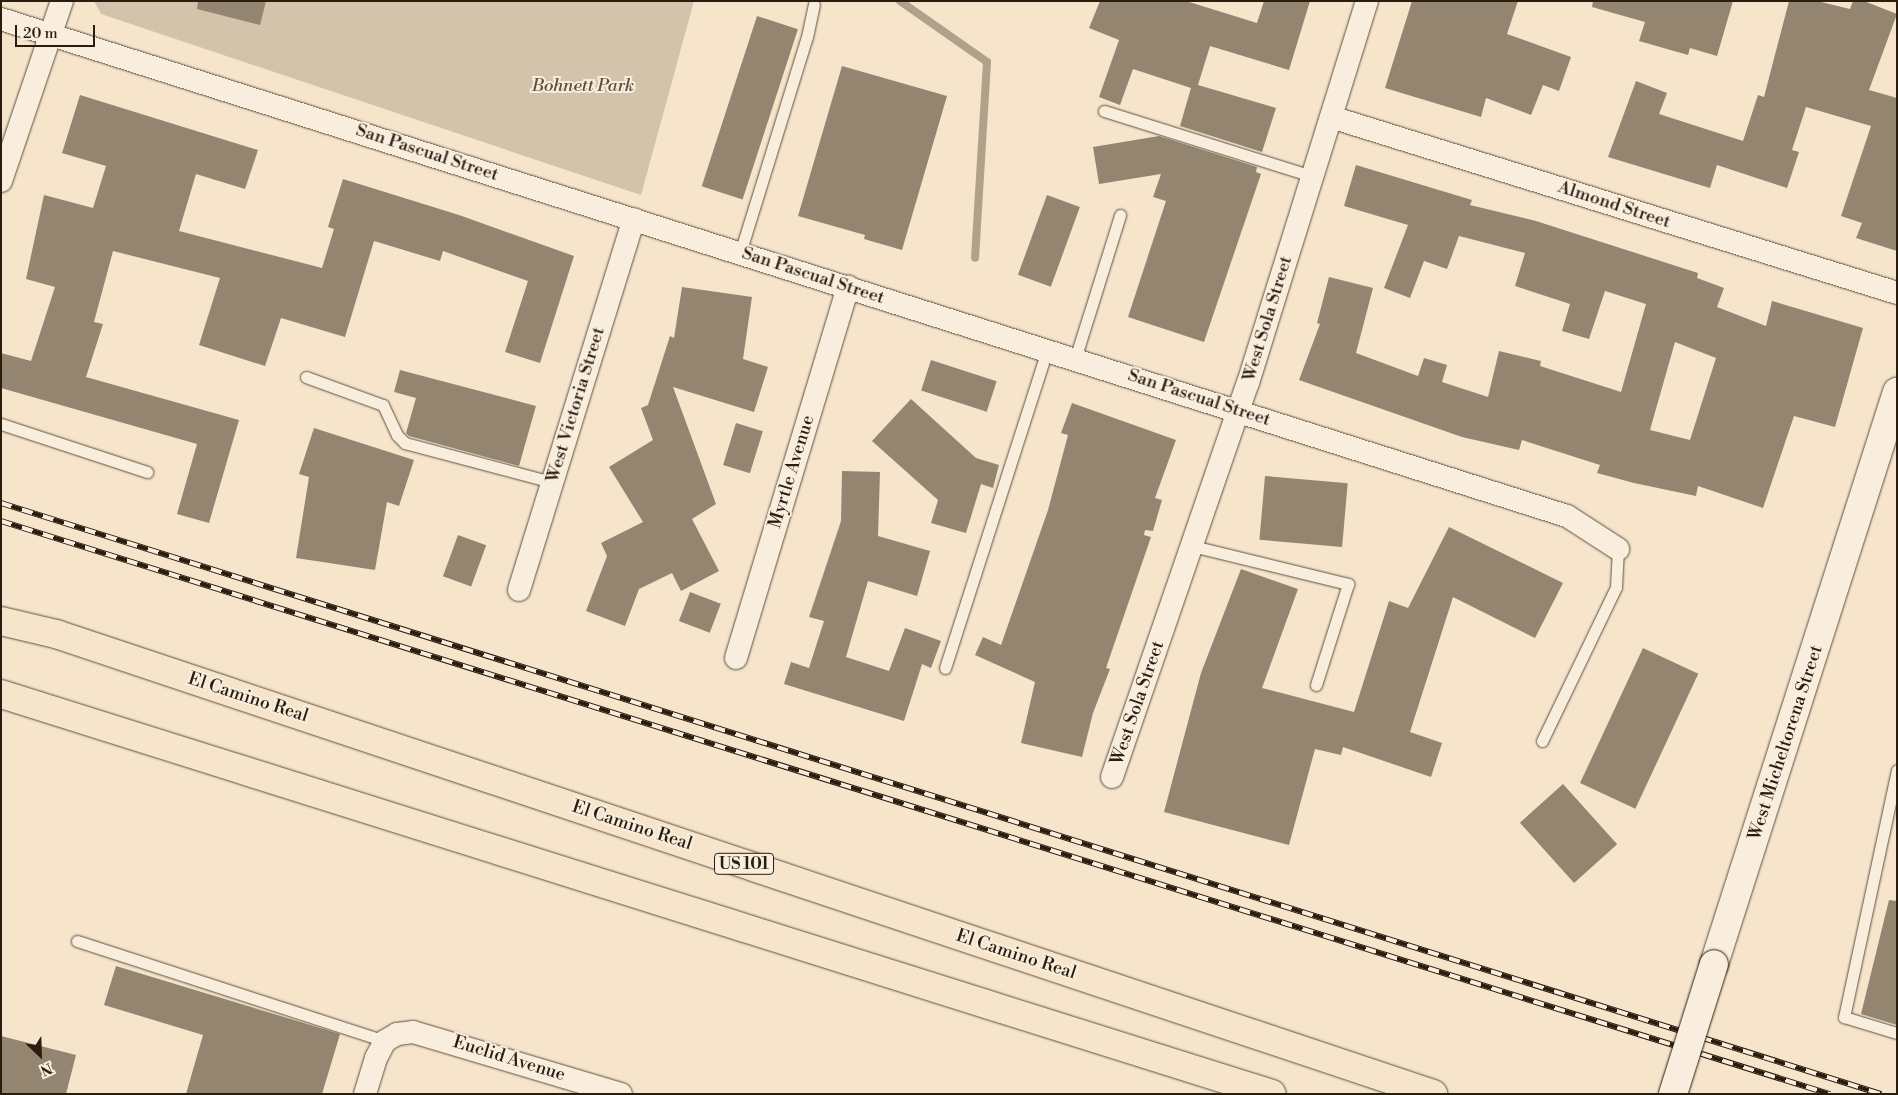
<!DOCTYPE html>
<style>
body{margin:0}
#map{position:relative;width:1898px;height:1095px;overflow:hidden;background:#f6e5cb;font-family:"Libre Bodoni",serif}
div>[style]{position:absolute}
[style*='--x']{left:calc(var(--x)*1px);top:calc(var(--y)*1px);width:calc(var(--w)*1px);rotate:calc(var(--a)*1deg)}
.green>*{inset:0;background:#d3c3ab}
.stream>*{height:8px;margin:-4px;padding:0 4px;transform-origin:4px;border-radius:4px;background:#b1a18b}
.building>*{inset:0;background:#948571;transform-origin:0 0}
.roads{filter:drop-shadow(0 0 1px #5d4f3f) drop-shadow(0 0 1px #5d4f3f)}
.lane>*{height:11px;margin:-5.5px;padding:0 5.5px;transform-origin:5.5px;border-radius:5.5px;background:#f9eedd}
.street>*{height:22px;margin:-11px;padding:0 11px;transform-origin:11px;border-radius:11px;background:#f9eedd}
.secondary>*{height:28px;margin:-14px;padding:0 14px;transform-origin:14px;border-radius:14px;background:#f9eedd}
.highway>*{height:28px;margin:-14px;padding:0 14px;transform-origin:14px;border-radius:14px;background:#f6e5cb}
.rail>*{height:5.5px;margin-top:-2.75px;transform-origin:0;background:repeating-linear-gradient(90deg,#f9eedd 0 11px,#2a1d10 0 22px);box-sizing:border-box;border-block:1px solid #2a1d10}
.bridges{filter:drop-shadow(0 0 1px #2a1d10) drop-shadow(0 0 1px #2a1d10)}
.secondary-bridge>*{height:28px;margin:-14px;padding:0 14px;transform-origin:14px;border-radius:14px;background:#f9eedd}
span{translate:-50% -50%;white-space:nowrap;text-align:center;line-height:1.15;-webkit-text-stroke:4px #f9eedd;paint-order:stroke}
.shield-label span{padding:1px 4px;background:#f9eedd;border:1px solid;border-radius:4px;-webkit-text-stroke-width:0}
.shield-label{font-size:16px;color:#2a1d10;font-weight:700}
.park-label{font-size:18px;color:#5d4f3e;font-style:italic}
.street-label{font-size:18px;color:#2a1d10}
.frame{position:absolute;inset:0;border:2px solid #2a1d10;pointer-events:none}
.north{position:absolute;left:15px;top:1030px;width:50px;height:50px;-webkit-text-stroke:4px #f9eedd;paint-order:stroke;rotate:156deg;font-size:14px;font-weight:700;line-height:20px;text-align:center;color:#2a1d10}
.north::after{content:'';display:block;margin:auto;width:18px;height:22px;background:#2a1d10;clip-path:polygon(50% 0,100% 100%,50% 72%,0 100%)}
.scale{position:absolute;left:15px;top:25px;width:80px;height:22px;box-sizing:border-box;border:2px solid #2a1d10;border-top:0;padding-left:6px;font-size:15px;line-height:18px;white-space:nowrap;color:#2a1d10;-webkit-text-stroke:4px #f9eedd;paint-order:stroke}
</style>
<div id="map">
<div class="green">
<i style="clip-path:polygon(94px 1px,694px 1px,641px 195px,101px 14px)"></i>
</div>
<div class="stream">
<i style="--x:900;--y:1;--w:106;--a:35"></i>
<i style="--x:987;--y:62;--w:196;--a:93.5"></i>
</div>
<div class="building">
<i style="clip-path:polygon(198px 1px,266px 1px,260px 25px,197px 9px)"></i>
<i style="clip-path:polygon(1100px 1px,1186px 1px,1257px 23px,1264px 1px,1310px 1px,1289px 70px,1210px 46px,1198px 85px,1276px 108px,1262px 152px,1180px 126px,1191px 88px,1133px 69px,1120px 105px,1099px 97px,1119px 40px,1089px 28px)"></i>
<i style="clip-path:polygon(1412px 1px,1518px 1px,1507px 34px,1571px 57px,1559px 91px,1543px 85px,1531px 115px,1486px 98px,1481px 117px,1385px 88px)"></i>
<i style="clip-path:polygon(1593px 1px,1733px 1px,1717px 56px,1690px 48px,1688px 55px,1639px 41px,1645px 22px,1592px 7px)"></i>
<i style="clip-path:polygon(1789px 1px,1817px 1px,1850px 9px,1853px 1px,1864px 1px,1897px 14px,1869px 90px,1897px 98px,1897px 251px,1856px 238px,1862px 223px,1841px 216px,1871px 126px,1806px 107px,1792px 150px,1799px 152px,1787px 188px,1717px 165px,1710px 188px,1608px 157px,1636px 81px,1667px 93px,1659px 114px,1743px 141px,1758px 95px,1764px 97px)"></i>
<i style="left:757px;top:16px;width:43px;height:179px;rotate:18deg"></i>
<i style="clip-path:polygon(842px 66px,947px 96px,902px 250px,864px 239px,865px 235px,798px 216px)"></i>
<i style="clip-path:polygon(80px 95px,258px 150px,245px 189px,196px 174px,179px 231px,322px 268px,334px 229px,328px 227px,343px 179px,459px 215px,574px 256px,540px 363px,505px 352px,528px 281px,443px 251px,440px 261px,374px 241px,345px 337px,281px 318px,265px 366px,199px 345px,220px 278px,113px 251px,94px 322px,103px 324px,86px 377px,239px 420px,209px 523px,177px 514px,197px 444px,1px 388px,1px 353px,31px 361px,55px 287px,26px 279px,44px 195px,93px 208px,106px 166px,62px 153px)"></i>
<i style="clip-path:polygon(1159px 136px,1257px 167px,1256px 172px,1261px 174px,1204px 342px,1128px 317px,1166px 201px,1153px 197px,1161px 174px,1099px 184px,1093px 147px)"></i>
<i style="clip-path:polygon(evenodd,1356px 165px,1472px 200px,1470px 205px,1536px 221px,1698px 273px,1697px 278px,1724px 288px,1717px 307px,1766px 326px,1772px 301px,1863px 328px,1835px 427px,1794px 416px,1763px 508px,1698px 486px,1696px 496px,1634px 483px,1597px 473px,1600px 465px,1522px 440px,1519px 450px,1462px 437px,1299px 380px,1320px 324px,1317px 323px,1329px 277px,1373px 288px,1356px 353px,1418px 376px,1424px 358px,1447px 365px,1442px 382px,1488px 397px,1499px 351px,1541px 361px,1540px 366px,1621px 392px,1646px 304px,1605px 291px,1589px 339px,1562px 331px,1570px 304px,1515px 286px,1525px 253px,1459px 236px,1447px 269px,1424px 261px,1410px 298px,1384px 288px,1408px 225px,1344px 206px,1356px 165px,1675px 342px,1716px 358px,1690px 440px,1650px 430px,1675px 342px)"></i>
<i style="left:1047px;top:195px;width:35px;height:85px;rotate:20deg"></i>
<i style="clip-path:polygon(682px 287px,752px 297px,743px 359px,768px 367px,754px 412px,673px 387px,716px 504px,692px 519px,719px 571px,681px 591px,672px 573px,639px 589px,625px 626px,586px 611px,607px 556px,601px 543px,643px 522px,609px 467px,653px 440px,641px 408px,648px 405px,670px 336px,674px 338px)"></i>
<i style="left:931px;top:360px;width:69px;height:32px;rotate:18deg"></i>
<i style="clip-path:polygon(400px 370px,536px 406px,519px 466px,409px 436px,406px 433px,416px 398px,394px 392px)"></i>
<i style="clip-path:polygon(911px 399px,976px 458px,999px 465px,993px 488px,981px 484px,966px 533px,931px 523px,938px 500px,872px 441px)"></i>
<i style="clip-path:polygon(1072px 403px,1176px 440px,1155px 498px,1162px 500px,1153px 531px,1145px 530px,1144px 535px,1151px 537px,1106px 668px,1110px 669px,1093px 713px,1082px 757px,1021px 743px,1035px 682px,975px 655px,983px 637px,1001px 645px,1048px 510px,1068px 435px,1061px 433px)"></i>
<i style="left:736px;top:423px;width:28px;height:44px;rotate:17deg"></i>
<i style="clip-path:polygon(314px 428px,414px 460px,399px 506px,387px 502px,375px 570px,296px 558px,309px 477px,299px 474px)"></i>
<i style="clip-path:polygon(842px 471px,880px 472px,878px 536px,930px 551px,917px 596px,868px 581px,846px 657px,889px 671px,905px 628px,941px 641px,931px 668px,922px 664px,904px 721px,784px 684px,791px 662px,809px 668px,824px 621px,809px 617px,841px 521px)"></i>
<i style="left:1265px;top:476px;width:83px;height:64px;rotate:5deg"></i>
<i style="clip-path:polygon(1449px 527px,1563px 583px,1535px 638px,1453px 597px,1410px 732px,1442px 743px,1431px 777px,1343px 747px,1341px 755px,1315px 749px,1289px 845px,1164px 812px,1201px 673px,1241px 569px,1298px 589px,1262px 688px,1354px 712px,1389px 601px,1408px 608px)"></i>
<i style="left:458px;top:535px;width:30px;height:44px;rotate:20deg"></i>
<i style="left:690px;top:592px;width:33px;height:31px;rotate:21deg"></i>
<i style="left:1643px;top:648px;width:61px;height:149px;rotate:25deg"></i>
<i style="left:1563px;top:784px;width:81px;height:58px;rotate:48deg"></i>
<i style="clip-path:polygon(1889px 900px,1897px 901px,1897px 1025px,1861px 1014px)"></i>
<i style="clip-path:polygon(116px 966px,340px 1034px,322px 1094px,186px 1094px,203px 1035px,104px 1005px)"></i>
<i style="clip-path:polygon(1px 1036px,76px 1055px,66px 1094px,1px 1094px)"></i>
</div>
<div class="roads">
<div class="lane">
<i style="--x:1104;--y:111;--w:218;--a:17.4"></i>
<i style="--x:740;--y:253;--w:226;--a:-72.8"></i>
<i style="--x:807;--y:37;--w:33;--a:-78"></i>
<i style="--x:1075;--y:359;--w:151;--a:-72.6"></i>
<i style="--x:306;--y:377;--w:82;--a:20"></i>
<i style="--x:383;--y:405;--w:33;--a:65"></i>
<i style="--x:397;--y:435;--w:11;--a:45"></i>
<i style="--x:405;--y:443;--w:152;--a:14.9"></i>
<i style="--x:1;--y:424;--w:154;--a:18.2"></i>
<i style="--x:1192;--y:546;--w:161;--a:13.7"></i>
<i style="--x:1348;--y:584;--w:106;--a:107.6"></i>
<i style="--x:945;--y:668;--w:334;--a:-72.2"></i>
<i style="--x:1542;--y:741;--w:171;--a:-64.3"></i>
<i style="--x:1616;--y:587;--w:38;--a:-87"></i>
<i style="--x:1897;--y:770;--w:253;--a:102.1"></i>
<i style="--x:1844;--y:1017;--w:55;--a:16.8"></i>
<i style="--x:77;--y:941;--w:324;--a:18"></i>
</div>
<div class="street">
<i style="--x:1;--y:19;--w:1643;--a:17.61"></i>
<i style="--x:1567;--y:516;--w:61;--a:32.9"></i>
<i style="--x:1331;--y:117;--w:593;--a:17.27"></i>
<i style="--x:1;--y:181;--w:190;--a:-71.3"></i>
<i style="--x:519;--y:590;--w:388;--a:-72.8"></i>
<i style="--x:736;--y:658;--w:388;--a:-73.2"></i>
<i style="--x:1112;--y:777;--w:417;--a:-71"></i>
<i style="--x:1248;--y:383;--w:400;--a:-72.7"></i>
<i style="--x:365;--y:1094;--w:38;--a:-73"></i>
<i style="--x:376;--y:1058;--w:19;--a:-62"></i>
<i style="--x:385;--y:1041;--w:14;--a:-30"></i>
<i style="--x:397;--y:1034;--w:16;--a:-7"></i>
<i style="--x:413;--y:1032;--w:217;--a:16.6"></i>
</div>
<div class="secondary">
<i style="--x:1714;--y:964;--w:601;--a:-72.26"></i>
</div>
<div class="highway">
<i style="--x:1;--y:621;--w:57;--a:13.3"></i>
<i style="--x:56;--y:634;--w:1452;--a:18.47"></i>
<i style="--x:1;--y:694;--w:1332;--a:17.47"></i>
</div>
</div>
<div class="rail">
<i style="--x:1;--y:503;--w:1971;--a:17.45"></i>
<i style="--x:1;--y:521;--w:1917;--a:17.4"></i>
</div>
<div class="bridges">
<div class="secondary-bridge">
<i style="--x:1673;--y:1094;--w:136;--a:-72.5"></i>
</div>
</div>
<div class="shield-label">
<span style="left:744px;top:864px">US 101</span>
</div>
<div class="park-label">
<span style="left:583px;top:86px">Bohnett Park</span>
</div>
<div class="street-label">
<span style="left:427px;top:153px;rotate:18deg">San Pascual Street</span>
<span style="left:1614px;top:205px;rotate:18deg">Almond Street</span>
<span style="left:813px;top:276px;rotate:18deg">San Pascual Street</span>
<span style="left:1268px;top:319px;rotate:-73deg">West Sola Street</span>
<span style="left:1199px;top:398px;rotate:18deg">San Pascual Street</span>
<span style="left:576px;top:405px;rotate:-73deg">West Victoria Street</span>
<span style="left:792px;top:472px;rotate:-73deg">Myrtle Avenue</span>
<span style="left:248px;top:698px;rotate:18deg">El Camino Real</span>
<span style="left:1138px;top:703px;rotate:-71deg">West Sola Street</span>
<span style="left:1786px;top:743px;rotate:-72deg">West Micheltorena Street</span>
<span style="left:632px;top:826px;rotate:18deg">El Camino Real</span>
<span style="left:1016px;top:955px;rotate:18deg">El Camino Real</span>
<span style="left:509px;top:1059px;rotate:17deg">Euclid Avenue</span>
</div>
<div class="frame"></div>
<div class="north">N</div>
<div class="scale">20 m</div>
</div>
